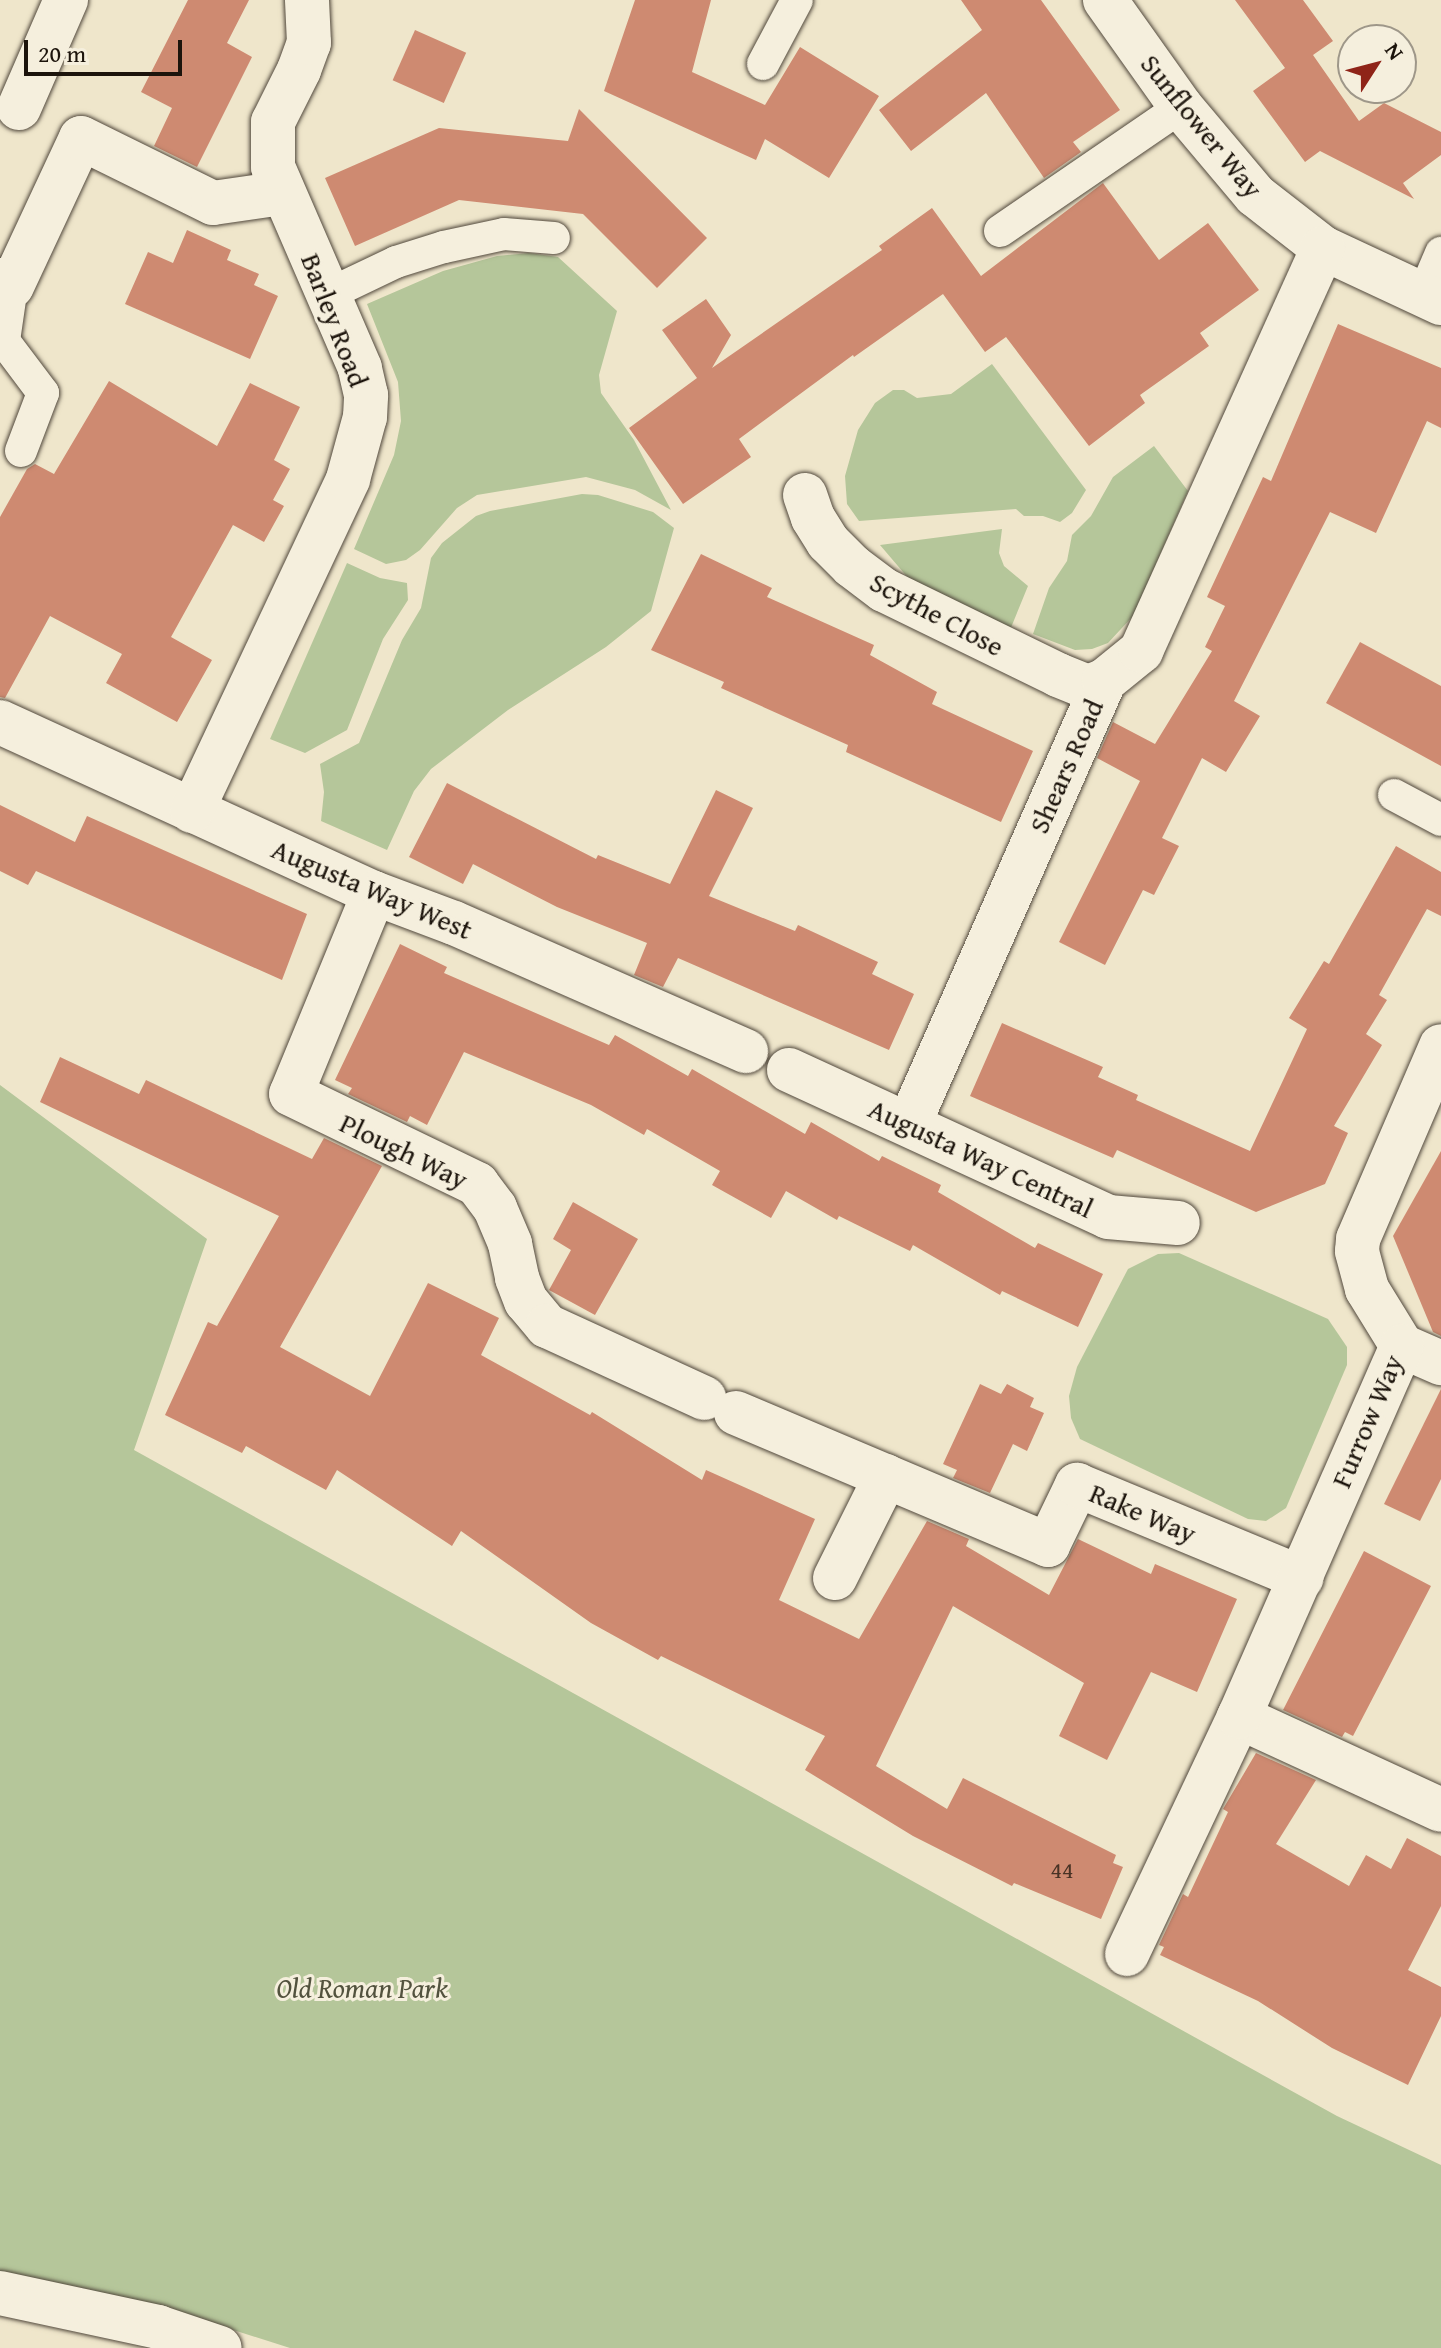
<!DOCTYPE html>
<style>
body{margin:0}
#map{position:relative;width:1441px;height:2348px;overflow:hidden;background:#efe6cb;font-family:"Gentium Book Plus",serif}
div>[style]{position:absolute}
[style*='--x']{left:calc(var(--x)*1px);top:calc(var(--y)*1px);width:calc(var(--w)*1px);rotate:calc(var(--a)*1deg)}
.green>*{inset:0;background:#b5c69a}
.building>*{inset:0;background:#ce8a71;transform-origin:0 0}
.roads{filter:drop-shadow(0 0 2px #51483c) drop-shadow(0 0 2px #51483c)}
.service>*{height:32px;margin:-16px;padding:0 16px;transform-origin:16px;border-radius:16px;background:#f5efdd}
.minor>*{height:44px;margin:-22px;padding:0 22px;transform-origin:22px;border-radius:22px;background:#f5efdd}
.tertiary>*{height:44px;margin:-22px;padding:0 22px;transform-origin:22px;border-radius:22px;background:#f5efdd}
span{translate:-50% -50%;white-space:nowrap;text-align:center;line-height:1.15;-webkit-text-stroke:6px #f5efdd;paint-order:stroke}
.number-label{font-size:24px;color:#483225}
.number-label span{-webkit-text-stroke-width:0}
.street-label{font-size:28px;color:#1c140c}
.park-label{font-size:28px;color:#52523e;font-style:italic}
.north{position:absolute;left:1337px;top:24px;width:80px;height:80px;box-sizing:border-box;background:#f5efdd;border:2px solid #9e9789;border-radius:50%;rotate:54deg;font-size:22px;font-weight:700;line-height:32px;text-align:center;color:#1c140c}
.north::after{content:'';display:block;margin:auto;width:28px;height:36px;background:#8f2418;clip-path:polygon(50% 0,100% 100%,50% 72%,0 100%)}
.scale{position:absolute;left:24px;top:40px;width:158px;height:36px;box-sizing:border-box;border:4px solid #1c140c;border-top:0;padding-left:10px;font-size:24px;line-height:28px;white-space:nowrap;color:#1c140c;-webkit-text-stroke:6px #f5efdd;paint-order:stroke}
</style>
<div id="map">
<div class="green">
<i style="clip-path:polygon(529px 253px,558px 257px,617px 311px,599px 375px,601px 393px,634px 440px,671px 510px,635px 490px,586px 477px,477px 495px,457px 508px,420px 550px,406px 560px,386px 564px,354px 549px,394px 455px,401px 421px,398px 382px,367px 304px,443px 271px,497px 256px)"></i>
<i style="clip-path:polygon(992px 364px,1086px 490px,1072px 513px,1060px 522px,1043px 516px,1024px 516px,1016px 509px,859px 521px,847px 504px,845px 476px,858px 430px,875px 403px,893px 390px,904px 390px,917px 398px,951px 394px)"></i>
<i style="clip-path:polygon(1154px 446px,1188px 491px,1133px 616px,1108px 643px,1092px 649px,1075px 650px,1033px 634px,1049px 588px,1067px 561px,1072px 535px,1091px 516px,1113px 477px)"></i>
<i style="clip-path:polygon(582px 494px,598px 495px,653px 512px,674px 528px,651px 611px,606px 647px,508px 710px,431px 769px,414px 791px,387px 850px,321px 821px,324px 792px,320px 764px,359px 743px,402px 640px,421px 608px,431px 558px,442px 543px,476px 516px,490px 511px)"></i>
<i style="clip-path:polygon(1002px 529px,999px 553px,1004px 566px,1028px 586px,1010px 630px,909px 579px,880px 545px)"></i>
<i style="clip-path:polygon(347px 563px,380px 578px,407px 583px,408px 600px,383px 639px,347px 730px,305px 753px,270px 739px)"></i>
<i style="clip-path:polygon(0 1085px,207px 1239px,134px 1450px,1337px 2116px,1441px 2165px,1441px 2348px,290px 2348px,174px 2311px,0 2273px)"></i>
<i style="clip-path:polygon(1179px 1253px,1328px 1319px,1347px 1347px,1347px 1365px,1286px 1508px,1266px 1521px,1248px 1519px,1080px 1439px,1071px 1418px,1069px 1396px,1077px 1367px,1128px 1269px,1158px 1254px)"></i>
</div>
<div class="building">
<i style="clip-path:polygon(188px 0,249px 0,227px 43px,252px 57px,197px 167px,154px 146px,172px 108px,141px 92px)"></i>
<i style="clip-path:polygon(635px 0,711px 0,692px 72px,765px 105px,800px 47px,879px 96px,829px 178px,765px 139px,756px 160px,604px 91px)"></i>
<i style="clip-path:polygon(961px 0,1041px 0,1120px 110px,1073px 142px,1081px 152px,1044px 178px,986px 93px,911px 151px,879px 110px,982px 30px)"></i>
<i style="clip-path:polygon(1235px 0,1303px 0,1333px 41px,1313px 55px,1359px 121px,1384px 103px,1441px 132px,1441px 155px,1403px 183px,1414px 199px,1320px 151px,1305px 162px,1253px 91px,1285px 68px)"></i>
<i style="left:415px;top:30px;width:56px;height:55px;rotate:24deg"></i>
<i style="clip-path:polygon(579px 109px,707px 238px,657px 288px,583px 214px,459px 200px,355px 246px,325px 178px,439px 128px,568px 141px)"></i>
<i style="clip-path:polygon(1103px 183px,1159px 260px,1208px 223px,1259px 290px,1200px 333px,1209px 346px,1140px 395px,1145px 403px,1089px 446px,1006px 337px,985px 352px,943px 294px,854px 357px,853px 355px,739px 439px,751px 457px,683px 504px,629px 428px,697px 378px,662px 330px,706px 299px,731px 335px,712px 368px,882px 250px,879px 246px,932px 208px,981px 276px)"></i>
<i style="clip-path:polygon(187px 230px,231px 250px,227px 260px,259px 274px,254px 285px,278px 296px,250px 359px,125px 304px,148px 252px,173px 263px)"></i>
<i style="clip-path:polygon(1338px 324px,1441px 368px,1441px 428px,1427px 421px,1376px 533px,1330px 512px,1234px 701px,1260px 716px,1226px 772px,1202px 758px,1162px 838px,1179px 846px,1154px 895px,1143px 890px,1105px 965px,1059px 942px,1140px 781px,1097px 758px,1113px 722px,1155px 744px,1212px 651px,1205px 647px,1225px 606px,1207px 597px,1263px 477px,1271px 481px)"></i>
<i style="clip-path:polygon(109px 381px,217px 446px,250px 383px,300px 407px,274px 460px,290px 469px,273px 500px,284px 506px,264px 542px,233px 525px,171px 637px,212px 660px,177px 722px,106px 683px,122px 654px,50px 616px,5px 698px,0 697px,0 517px,27px 469px,35px 464px,54px 474px)"></i>
<i style="clip-path:polygon(701px 554px,772px 588px,767px 597px,874px 645px,870px 655px,937px 692px,932px 704px,1033px 751px,1001px 822px,846px 752px,848px 745px,721px 688px,724px 682px,651px 650px)"></i>
<i style="clip-path:polygon(1360px 642px,1441px 686px,1441px 766px,1326px 703px)"></i>
<i style="clip-path:polygon(447px 783px,596px 859px,598px 855px,670px 884px,716px 790px,753px 808px,709px 896px,795px 931px,798px 925px,878px 962px,872px 974px,914px 994px,889px 1050px,678px 958px,663px 987px,634px 975px,647px 943px,557px 907px,473px 864px,463px 884px,409px 857px)"></i>
<i style="clip-path:polygon(0 805px,75px 842px,87px 816px,307px 914px,282px 980px,36px 871px,28px 885px,0 871px)"></i>
<i style="clip-path:polygon(1396px 846px,1441px 872px,1441px 916px,1427px 909px,1379px 995px,1387px 1000px,1366px 1034px,1382px 1045px,1334px 1126px,1348px 1133px,1325px 1184px,1256px 1212px,1117px 1150px,1113px 1158px,970px 1096px,1002px 1023px,1103px 1067px,1098px 1077px,1138px 1095px,1136px 1100px,1250px 1151px,1307px 1029px,1289px 1018px,1324px 961px,1329px 964px)"></i>
<i style="clip-path:polygon(400px 944px,447px 967px,444px 973px,609px 1045px,615px 1035px,688px 1076px,692px 1069px,805px 1134px,811px 1122px,879px 1161px,882px 1156px,941px 1185px,938px 1192px,1035px 1248px,1038px 1243px,1103px 1274px,1078px 1327px,1002px 1291px,1000px 1295px,913px 1245px,910px 1251px,839px 1216px,837px 1220px,786px 1191px,771px 1218px,712px 1185px,720px 1171px,647px 1129px,644px 1135px,591px 1105px,464px 1052px,427px 1125px,410px 1116px,407px 1122px,348px 1094px,352px 1088px,335px 1080px)"></i>
<i style="clip-path:polygon(60px 1057px,139px 1094px,146px 1080px,312px 1159px,324px 1138px,382px 1166px,280px 1347px,370px 1396px,428px 1283px,499px 1318px,481px 1355px,590px 1415px,592px 1412px,702px 1480px,706px 1470px,815px 1519px,779px 1600px,859px 1639px,927px 1521px,969px 1539px,966px 1546px,1049px 1595px,1078px 1539px,1151px 1574px,1155px 1564px,1237px 1599px,1197px 1692px,1151px 1672px,1107px 1760px,1059px 1736px,1084px 1683px,953px 1606px,876px 1766px,947px 1809px,963px 1778px,1116px 1855px,1113px 1863px,1123px 1867px,1101px 1919px,1014px 1883px,1012px 1886px,913px 1836px,805px 1770px,825px 1736px,661px 1656px,658px 1660px,591px 1623px,461px 1531px,452px 1546px,337px 1470px,326px 1490px,246px 1446px,242px 1453px,165px 1415px,208px 1322px,217px 1326px,279px 1216px,40px 1102px)"></i>
<i style="clip-path:polygon(1441px 1151px,1441px 1336px,1433px 1332px,1393px 1236px)"></i>
<i style="clip-path:polygon(573px 1202px,638px 1239px,595px 1315px,549px 1290px,571px 1250px,553px 1239px)"></i>
<i style="clip-path:polygon(980px 1384px,1001px 1394px,1007px 1384px,1034px 1398px,1030px 1407px,1044px 1413px,1027px 1451px,1013px 1444px,990px 1493px,953px 1478px,957px 1470px,943px 1464px)"></i>
<i style="clip-path:polygon(1441px 1389px,1441px 1479px,1420px 1521px,1384px 1504px)"></i>
<i style="clip-path:polygon(1364px 1551px,1431px 1586px,1353px 1736px,1345px 1732px,1342px 1737px,1283px 1710px)"></i>
<i style="clip-path:polygon(1256px 1753px,1316px 1780px,1276px 1844px,1349px 1886px,1366px 1855px,1391px 1869px,1407px 1838px,1441px 1856px,1441px 1906px,1408px 1970px,1441px 1987px,1441px 2016px,1408px 2085px,1332px 2048px,1258px 2001px,1160px 1955px,1164px 1947px,1159px 1945px,1183px 1894px,1188px 1897px,1228px 1812px,1223px 1809px)"></i>
</div>
<div class="roads">
<div class="service">
<i style="--x:763;--y:64;--w:72;--a:-62"></i>
<i style="--x:1000;--y:231;--w:219;--a:-34.4"></i>
<i style="--x:12;--y:286;--w:56;--a:98.3"></i>
<i style="--x:4;--y:341;--w:65;--a:53.1"></i>
<i style="--x:43;--y:393;--w:62;--a:110.8"></i>
<i style="--x:329;--y:294;--w:74;--a:-25.5"></i>
<i style="--x:396;--y:262;--w:50;--a:-17.4"></i>
<i style="--x:444;--y:247;--w:61;--a:-12.2"></i>
<i style="--x:504;--y:234;--w:50;--a:4.6"></i>
<i style="--x:1423;--y:295;--w:46;--a:-66.8"></i>
<i style="--x:1394;--y:795;--w:53;--a:28"></i>
</div>
<div class="minor">
<i style="--x:1105;--y:0;--w:131;--a:54.6"></i>
<i style="--x:1181;--y:107;--w:115;--a:49.9"></i>
<i style="--x:1255;--y:195;--w:86;--a:37.9"></i>
<i style="--x:1323;--y:248;--w:130;--a:25"></i>
<i style="--x:19;--y:108;--w:118;--a:-66.5"></i>
<i style="--x:0;--y:280;--w:13;--a:27"></i>
<i style="--x:12;--y:286;--w:163;--a:-65"></i>
<i style="--x:81;--y:138;--w:147;--a:26.2"></i>
<i style="--x:213;--y:203;--w:70;--a:-8.2"></i>
<i style="--x:805;--y:495;--w:24;--a:71"></i>
<i style="--x:813;--y:518;--w:28;--a:58"></i>
<i style="--x:828;--y:542;--w:34;--a:45"></i>
<i style="--x:852;--y:566;--w:40;--a:37"></i>
<i style="--x:884;--y:590;--w:194;--a:26"></i>
<i style="--x:1058;--y:675;--w:32;--a:22"></i>
<i style="--x:1088;--y:687;--w:17;--a:-21"></i>
<i style="--x:0;--y:722;--w:411;--a:24.6"></i>
<i style="--x:374;--y:893;--w:85;--a:20.6"></i>
<i style="--x:454;--y:923;--w:319;--a:23.7"></i>
<i style="--x:192;--y:811;--w:367;--a:-64.8"></i>
<i style="--x:348;--y:479;--w:64;--a:-74.7"></i>
<i style="--x:365;--y:417;--w:22;--a:-87"></i>
<i style="--x:366;--y:395;--w:28;--a:-103"></i>
<i style="--x:360;--y:368;--w:219;--a:-113.4"></i>
<i style="--x:273;--y:167;--w:45;--a:-90"></i>
<i style="--x:273;--y:122;--w:58;--a:-63.4"></i>
<i style="--x:299;--y:70;--w:29;--a:-70"></i>
<i style="--x:309;--y:43;--w:43;--a:-92.7"></i>
<i style="--x:374;--y:893;--w:217;--a:112.4"></i>
<i style="--x:291;--y:1094;--w:207;--a:25.8"></i>
<i style="--x:477;--y:1184;--w:30;--a:53"></i>
<i style="--x:495;--y:1208;--w:39;--a:67"></i>
<i style="--x:510;--y:1244;--w:35;--a:78"></i>
<i style="--x:517;--y:1278;--w:25;--a:69"></i>
<i style="--x:526;--y:1301;--w:33;--a:50"></i>
<i style="--x:547;--y:1326;--w:173;--a:24.6"></i>
<i style="--x:789;--y:1070;--w:351;--a:24.7"></i>
<i style="--x:1108;--y:1217;--w:70;--a:4.9"></i>
<i style="--x:909;--y:1124;--w:484;--a:-66.2"></i>
<i style="--x:1104;--y:681;--w:48;--a:-39"></i>
<i style="--x:1141;--y:651;--w:442;--a:-65.7"></i>
<i style="--x:1402;--y:1346;--w:67;--a:-121.6"></i>
<i style="--x:1367;--y:1289;--w:39;--a:-105"></i>
<i style="--x:1357;--y:1251;--w:12;--a:-85"></i>
<i style="--x:1358;--y:1239;--w:210;--a:-66.7"></i>
<i style="--x:1402;--y:1346;--w:43;--a:23.6"></i>
<i style="--x:736;--y:1413;--w:339;--a:22.9"></i>
<i style="--x:1048;--y:1545;--w:67;--a:-64.2"></i>
<i style="--x:1077;--y:1485;--w:243;--a:22.5"></i>
<i style="--x:835;--y:1578;--w:114;--a:-63.4"></i>
<i style="--x:1239;--y:1717;--w:222;--a:24.7"></i>
<i style="--x:1127;--y:1954;--w:262;--a:-64.7"></i>
<i style="--x:1239;--y:1717;--w:405;--a:-66.3"></i>
</div>
<div class="tertiary">
<i style="--x:0;--y:2293;--w:162;--a:12.1"></i>
<i style="--x:158;--y:2327;--w:65;--a:18.7"></i>
</div>
</div>
<div class="number-label">
<span style="left:1062px;top:1870px">44</span>
</div>
<div class="street-label">
<span style="left:1202px;top:126px;rotate:51deg">Sunflower Way</span>
<span style="left:335px;top:320px;rotate:69deg">Barley Road</span>
<span style="left:937px;top:614px;rotate:28deg">Scythe Close</span>
<span style="left:1066px;top:766px;rotate:-66deg">Shears Road</span>
<span style="left:372px;top:889px;rotate:23deg">Augusta Way West</span>
<span style="left:404px;top:1151px;rotate:26deg">Plough Way</span>
<span style="left:981px;top:1158px;rotate:25deg">Augusta Way Central</span>
<span style="left:1367px;top:1421px;rotate:-67deg">Furrow Way</span>
<span style="left:1143px;top:1513px;rotate:23deg">Rake Way</span>
</div>
<div class="park-label">
<span style="left:362px;top:1988px">Old Roman Park</span>
</div>
<div class="north">N</div>
<div class="scale">20 m</div>
</div>
